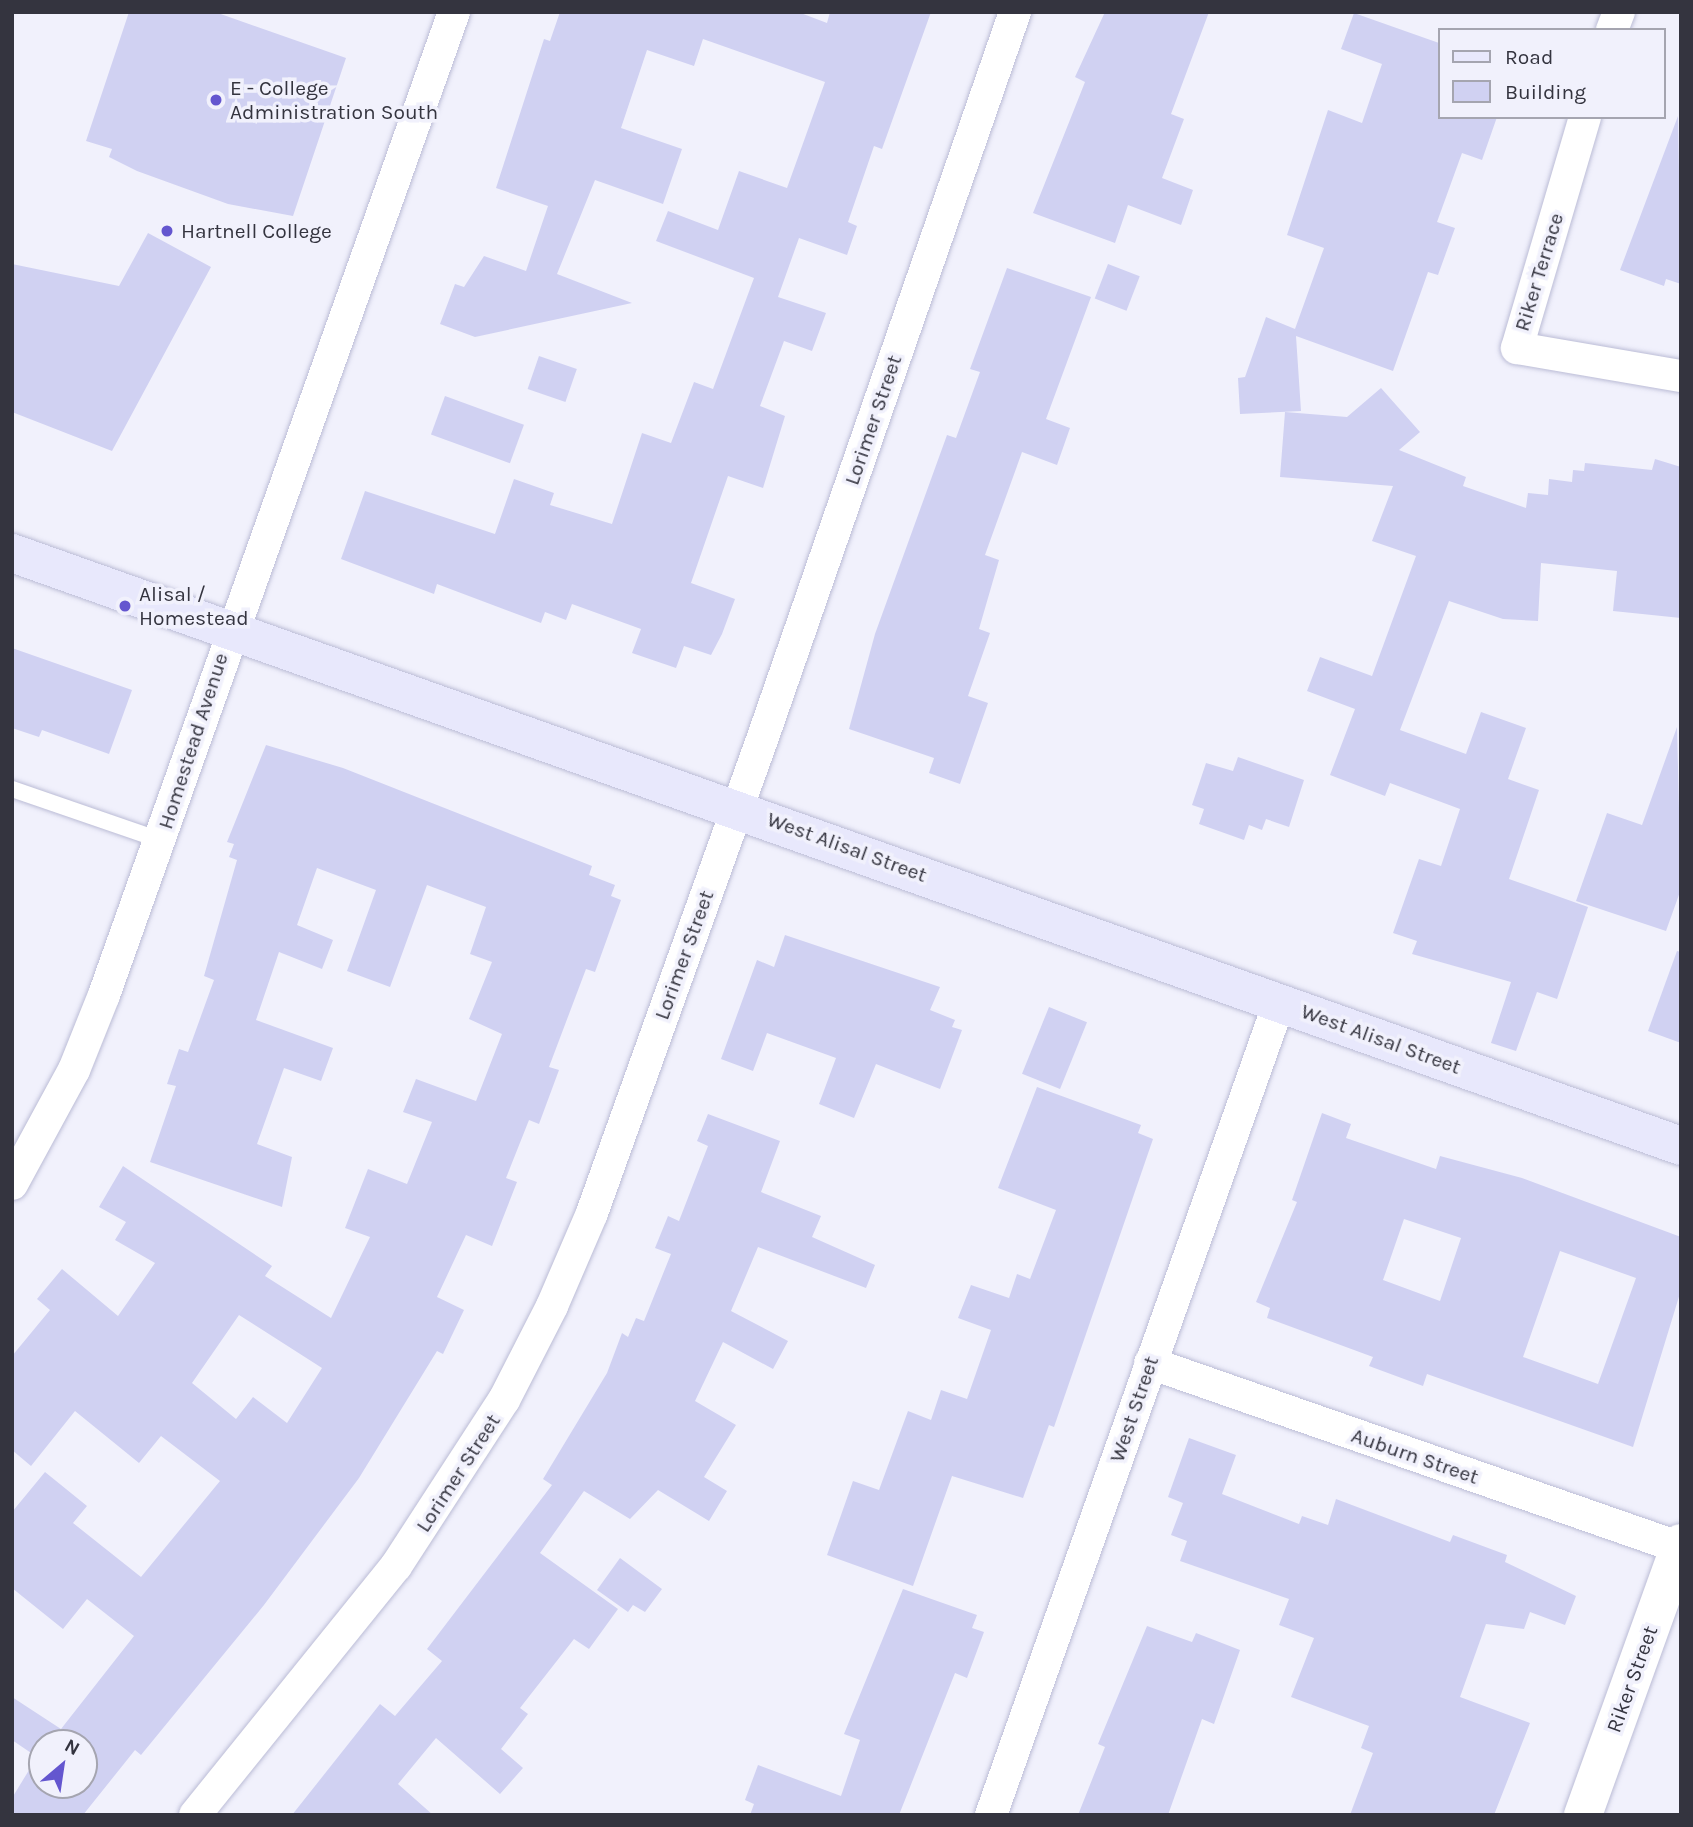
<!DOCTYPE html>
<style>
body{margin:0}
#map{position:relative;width:1693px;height:1827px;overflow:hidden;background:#f1f1fc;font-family:Karla,sans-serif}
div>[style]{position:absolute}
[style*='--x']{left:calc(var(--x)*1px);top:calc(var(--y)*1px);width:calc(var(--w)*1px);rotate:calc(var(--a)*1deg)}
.building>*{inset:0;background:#d0d1f2;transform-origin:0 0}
.roads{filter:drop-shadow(0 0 2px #bbbcd6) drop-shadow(0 0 2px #bbbcd6)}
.service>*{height:16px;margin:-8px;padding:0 8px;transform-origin:8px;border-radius:8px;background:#fff}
.minor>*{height:32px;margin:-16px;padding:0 16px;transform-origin:16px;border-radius:16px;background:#fff}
.tertiary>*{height:38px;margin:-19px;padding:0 19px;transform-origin:19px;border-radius:19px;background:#fff}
.secondary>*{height:38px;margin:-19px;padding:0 19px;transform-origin:19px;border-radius:19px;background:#e8e8fc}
.dots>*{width:19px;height:19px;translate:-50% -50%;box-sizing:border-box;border:4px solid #f1f1fc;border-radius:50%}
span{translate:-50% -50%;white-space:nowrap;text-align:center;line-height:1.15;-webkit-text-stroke:7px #f1f1fc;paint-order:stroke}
.poi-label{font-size:21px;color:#34343f}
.left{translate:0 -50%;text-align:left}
.street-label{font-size:21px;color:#34343f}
.frame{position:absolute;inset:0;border:14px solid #34343f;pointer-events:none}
.legend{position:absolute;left:1438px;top:28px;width:228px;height:91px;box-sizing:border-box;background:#f1f1fc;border:2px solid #a5a5b0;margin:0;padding:9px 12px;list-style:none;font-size:21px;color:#34343f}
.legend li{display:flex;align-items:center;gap:14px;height:35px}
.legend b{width:35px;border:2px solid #a5a5b0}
.north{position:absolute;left:28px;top:1729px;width:70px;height:70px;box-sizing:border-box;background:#f1f1fc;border:2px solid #a5a5b0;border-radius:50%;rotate:29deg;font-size:19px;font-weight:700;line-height:28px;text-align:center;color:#34343f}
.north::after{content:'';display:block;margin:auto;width:24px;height:32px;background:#6456cf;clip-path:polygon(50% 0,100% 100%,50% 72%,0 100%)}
</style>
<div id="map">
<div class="building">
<i style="clip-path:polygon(129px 12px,215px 12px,346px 58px,293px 216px,228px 204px,137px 171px,109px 157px,112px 149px,86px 141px)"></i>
<i style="clip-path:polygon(560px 12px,798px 12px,827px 23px,830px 12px,931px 12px,882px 149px,874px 146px,848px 222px,857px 226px,847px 255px,799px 238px,778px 297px,826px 313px,812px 351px,784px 341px,760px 406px,785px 416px,763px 488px,728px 476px,691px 583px,735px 599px,722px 634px,711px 655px,684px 646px,676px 668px,632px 653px,641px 629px,572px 604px,566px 620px,545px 612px,541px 623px,437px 584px,434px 594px,341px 559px,365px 491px,495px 534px,514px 479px,554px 493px,550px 505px,612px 524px,642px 433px,671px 443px,694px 382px,713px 389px,754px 278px,656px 241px,668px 211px,718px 230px,739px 171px,787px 188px,825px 82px,703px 39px,694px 66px,647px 50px,621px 128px,682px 149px,663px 204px,595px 180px,557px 274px,632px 303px,475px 337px,440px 324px,455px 284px,464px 287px,484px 256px,526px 271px,548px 206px,496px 188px,544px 39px,550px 41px)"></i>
<i style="clip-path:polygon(1105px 12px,1209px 12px,1171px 114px,1184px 119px,1162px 178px,1193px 190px,1181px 225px,1128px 205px,1115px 243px,1033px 213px,1085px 82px,1075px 77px)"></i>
<i style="clip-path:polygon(1354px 13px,1439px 43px,1439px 117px,1497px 117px,1482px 160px,1462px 153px,1437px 222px,1455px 228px,1438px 275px,1428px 272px,1393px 371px,1296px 336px,1301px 411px,1240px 414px,1238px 378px,1245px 377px,1266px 317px,1295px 329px,1324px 248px,1287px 235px,1328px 110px,1362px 123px,1382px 64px,1341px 49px)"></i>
<i style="clip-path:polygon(1678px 116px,1681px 284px,1666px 279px,1664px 286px,1620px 270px)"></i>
<i style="clip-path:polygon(148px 233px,211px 267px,112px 451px,12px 412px,12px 264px,119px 286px)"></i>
<i style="left:1108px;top:264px;width:34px;height:37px;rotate:21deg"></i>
<i style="clip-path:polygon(1007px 268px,1091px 297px,1046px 419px,1070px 428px,1057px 465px,1022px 452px,985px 555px,999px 560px,979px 629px,990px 633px,968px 696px,988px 703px,960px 784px,929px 773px,934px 758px,849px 729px,875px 634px,947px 435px,956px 438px,980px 372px,970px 369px)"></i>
<i style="left:539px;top:356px;width:40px;height:35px;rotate:19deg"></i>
<i style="clip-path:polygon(1381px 388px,1420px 432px,1399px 450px,1466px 477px,1463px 486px,1526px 508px,1528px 493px,1548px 495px,1549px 479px,1572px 482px,1573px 470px,1584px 471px,1585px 463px,1652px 470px,1655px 459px,1681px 467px,1681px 618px,1613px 611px,1617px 571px,1541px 563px,1538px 621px,1503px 619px,1449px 601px,1400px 730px,1466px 754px,1481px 712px,1526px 728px,1508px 779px,1539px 790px,1509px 879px,1588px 907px,1557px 999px,1537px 992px,1516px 1051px,1491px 1043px,1511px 982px,1412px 954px,1417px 941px,1393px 933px,1419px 859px,1441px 866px,1460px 809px,1390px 783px,1385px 796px,1330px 775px,1355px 709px,1307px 691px,1320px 657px,1372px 676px,1416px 556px,1372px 541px,1393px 486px,1280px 477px,1285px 412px,1347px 417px)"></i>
<i style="left:445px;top:396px;width:84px;height:41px;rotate:20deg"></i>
<i style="clip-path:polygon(12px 648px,132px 690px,109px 754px,42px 730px,39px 737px,12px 728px)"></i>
<i style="clip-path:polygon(1677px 727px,1681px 889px,1666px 931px,1576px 901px,1607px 813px,1642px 825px)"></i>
<i style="clip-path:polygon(evenodd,266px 745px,343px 768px,592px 866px,589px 875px,615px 885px,611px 896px,621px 900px,595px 972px,586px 969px,549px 1067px,559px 1070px,539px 1124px,529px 1120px,506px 1178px,517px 1182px,492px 1246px,466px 1235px,437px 1297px,464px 1310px,443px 1354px,437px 1351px,359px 1478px,264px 1605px,141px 1755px,135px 1750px,83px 1815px,12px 1815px,12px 1798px,37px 1757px,12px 1740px,12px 1697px,61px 1729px,134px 1636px,87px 1599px,63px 1629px,12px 1588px,12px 1512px,45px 1472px,87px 1506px,73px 1523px,141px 1577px,220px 1481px,161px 1436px,139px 1463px,75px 1411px,31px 1466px,12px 1450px,12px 1356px,50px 1310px,37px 1299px,62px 1269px,118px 1316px,155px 1263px,115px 1240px,126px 1222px,99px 1207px,123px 1166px,272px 1266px,265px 1276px,331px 1318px,370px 1237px,345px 1228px,368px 1169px,407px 1184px,432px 1122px,403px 1112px,416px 1079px,476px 1101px,502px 1034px,469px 1019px,492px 962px,470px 954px,486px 907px,427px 885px,390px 987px,347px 971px,376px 890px,317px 868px,297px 925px,333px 940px,322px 969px,279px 952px,256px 1020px,333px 1048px,321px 1081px,284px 1068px,257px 1144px,292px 1157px,282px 1207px,150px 1162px,176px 1086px,167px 1084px,179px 1049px,188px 1052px,214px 980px,204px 976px,237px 860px,229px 857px,234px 844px,227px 842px,266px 745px,239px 1315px,322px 1368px,287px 1423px,253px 1397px,236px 1419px,192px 1383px,239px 1315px,266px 745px,42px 1743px,84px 1743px,84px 1785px,42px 1785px,42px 1743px)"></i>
<i style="clip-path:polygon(1238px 757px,1304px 780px,1289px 827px,1266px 819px,1262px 830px,1249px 825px,1244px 840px,1199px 824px,1204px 809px,1192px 805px,1206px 763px,1233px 771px)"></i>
<i style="clip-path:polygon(785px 935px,940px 987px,930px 1010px,955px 1020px,952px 1027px,962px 1030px,940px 1089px,876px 1064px,854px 1118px,819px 1104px,836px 1058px,767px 1033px,753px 1071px,721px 1059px,757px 960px,774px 967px)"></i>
<i style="clip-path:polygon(1677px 951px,1681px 952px,1681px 1043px,1648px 1031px)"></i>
<i style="left:1049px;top:1007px;width:41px;height:72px;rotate:22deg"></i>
<i style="clip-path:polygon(1037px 1087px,1141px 1125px,1138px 1133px,1153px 1139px,1054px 1427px,1049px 1425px,1023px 1498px,952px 1476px,913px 1586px,827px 1555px,853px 1481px,879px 1490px,908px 1411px,931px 1420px,941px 1390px,967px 1399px,991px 1330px,958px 1318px,971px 1285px,1009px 1298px,1017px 1274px,1030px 1279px,1056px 1210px,998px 1188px)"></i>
<i style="clip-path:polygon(evenodd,1322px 1113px,1351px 1124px,1346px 1138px,1436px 1169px,1440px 1156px,1522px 1178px,1681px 1237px,1681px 1290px,1633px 1447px,1427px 1374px,1423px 1386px,1369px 1366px,1373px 1357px,1267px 1318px,1270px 1308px,1256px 1302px,1297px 1202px,1292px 1200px,1322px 1113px,1404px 1219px,1461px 1238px,1440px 1301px,1383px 1280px,1404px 1219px,1322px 1113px,1560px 1251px,1636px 1278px,1598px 1384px,1523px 1357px,1560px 1251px)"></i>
<i style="clip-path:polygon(708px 1114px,780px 1141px,761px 1192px,821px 1216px,812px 1237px,875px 1265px,866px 1288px,758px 1247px,731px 1311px,788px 1341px,773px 1369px,723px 1342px,695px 1401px,736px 1425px,704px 1477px,727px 1491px,709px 1521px,658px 1490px,630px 1519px,584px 1491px,540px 1553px,618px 1609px,589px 1649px,574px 1639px,520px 1708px,528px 1714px,501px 1749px,523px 1768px,500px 1794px,436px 1738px,398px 1784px,433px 1815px,292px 1815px,380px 1704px,395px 1716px,442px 1661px,427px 1649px,552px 1485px,543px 1479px,607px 1373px,622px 1333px,628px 1337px,636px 1318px,644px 1321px,671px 1254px,655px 1248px,668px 1216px,679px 1221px,708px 1146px,697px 1141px)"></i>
<i style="clip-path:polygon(1189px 1438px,1236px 1455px,1222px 1494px,1299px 1524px,1302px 1516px,1328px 1525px,1336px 1499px,1450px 1542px,1453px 1535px,1507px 1555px,1505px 1562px,1576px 1596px,1565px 1625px,1530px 1612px,1524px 1629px,1486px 1624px,1460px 1697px,1530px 1723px,1494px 1815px,1350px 1815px,1373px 1753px,1361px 1748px,1369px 1726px,1291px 1697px,1314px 1638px,1279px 1625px,1289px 1599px,1180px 1561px,1187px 1541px,1171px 1535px,1183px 1503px,1168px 1497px)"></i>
<i style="clip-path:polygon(620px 1558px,662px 1589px,645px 1612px,633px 1605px,628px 1612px,597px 1590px)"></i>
<i style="clip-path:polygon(903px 1589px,977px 1615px,972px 1628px,984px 1632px,967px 1678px,955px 1673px,899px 1815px,750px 1815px,754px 1804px,745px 1800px,758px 1765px,841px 1796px,860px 1740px,844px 1734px)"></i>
<i style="clip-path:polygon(1147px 1626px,1192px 1642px,1196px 1633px,1240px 1650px,1214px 1724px,1202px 1719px,1168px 1815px,1078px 1815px,1105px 1747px,1098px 1744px)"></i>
</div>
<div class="roads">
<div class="service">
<i style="--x:12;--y:789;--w:157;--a:19"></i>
</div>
<div class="minor">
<i style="--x:1612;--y:30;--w:19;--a:-69"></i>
<i style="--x:1585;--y:117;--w:241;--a:106.4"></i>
<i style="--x:1517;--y:348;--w:166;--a:9.7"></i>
<i style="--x:12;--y:1184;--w:130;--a:-61.5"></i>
<i style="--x:74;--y:1070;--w:81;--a:-68.2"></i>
<i style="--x:104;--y:995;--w:1043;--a:-70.4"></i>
<i style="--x:1150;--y:1363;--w:562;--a:19.21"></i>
<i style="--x:195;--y:1815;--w:320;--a:-51.1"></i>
<i style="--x:396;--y:1566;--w:198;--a:-57"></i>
<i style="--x:504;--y:1400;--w:106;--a:-62.9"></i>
<i style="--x:552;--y:1306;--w:101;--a:-66.7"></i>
<i style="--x:592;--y:1213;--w:506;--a:-70.24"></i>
<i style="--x:763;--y:737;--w:768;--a:-70.83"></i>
<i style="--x:991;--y:1815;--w:862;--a:-70.47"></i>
</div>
<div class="tertiary">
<i style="--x:1583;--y:1815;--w:289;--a:-70.2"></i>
</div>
<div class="secondary">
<i style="--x:12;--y:553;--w:1771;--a:19.56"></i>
</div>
</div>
<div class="dots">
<i style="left:216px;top:100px;background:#6456cf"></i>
<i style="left:167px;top:231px;background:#6456cf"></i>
<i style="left:125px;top:606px;background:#6456cf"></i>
</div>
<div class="poi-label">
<span class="left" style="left:230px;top:100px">E - College<br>Administration South</span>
<span class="left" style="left:181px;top:231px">Hartnell College</span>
<span class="left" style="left:139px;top:606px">Alisal /<br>Homestead</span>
</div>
<div class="street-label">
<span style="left:1539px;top:272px;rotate:-73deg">Riker Terrace</span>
<span style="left:873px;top:420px;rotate:-71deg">Lorimer Street</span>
<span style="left:193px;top:741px;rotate:-72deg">Homestead Avenue</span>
<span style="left:847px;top:847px;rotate:20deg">West Alisal Street</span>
<span style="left:684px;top:955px;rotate:-70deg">Lorimer Street</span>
<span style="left:1381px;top:1039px;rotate:20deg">West Alisal Street</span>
<span style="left:1134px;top:1409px;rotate:-71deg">West Street</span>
<span style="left:1415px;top:1456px;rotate:19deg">Auburn Street</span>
<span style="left:458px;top:1473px;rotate:-57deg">Lorimer Street</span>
<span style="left:1632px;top:1679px;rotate:-70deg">Riker Street</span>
</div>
<div class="frame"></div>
<ul class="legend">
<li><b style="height:9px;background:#e8e8fc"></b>Road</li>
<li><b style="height:19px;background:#d0d1f2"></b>Building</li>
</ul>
<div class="north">N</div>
</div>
